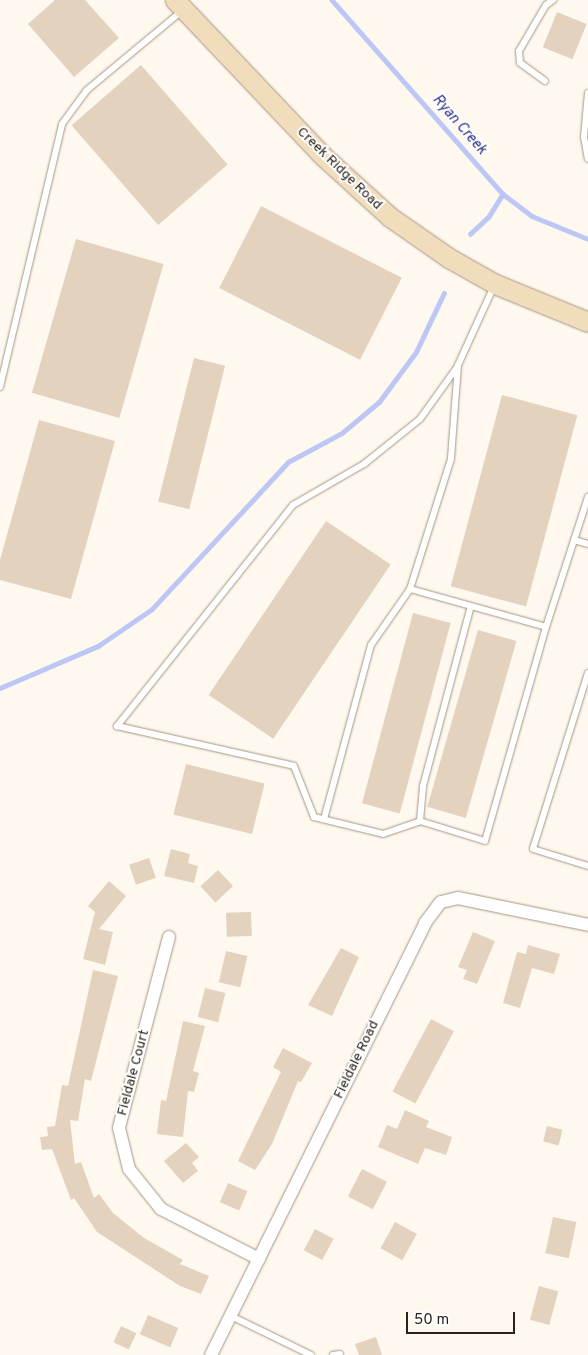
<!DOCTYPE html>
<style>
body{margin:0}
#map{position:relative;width:588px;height:1355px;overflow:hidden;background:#fff8ef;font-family:Overpass,sans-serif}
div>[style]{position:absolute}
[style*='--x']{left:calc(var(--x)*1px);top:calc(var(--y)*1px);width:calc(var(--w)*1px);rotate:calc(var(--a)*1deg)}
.stream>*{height:4.5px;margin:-2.25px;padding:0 2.25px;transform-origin:2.25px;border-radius:2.25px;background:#bdc7f5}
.building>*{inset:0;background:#e3d2be;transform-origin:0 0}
.roads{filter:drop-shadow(0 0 1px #a59581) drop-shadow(0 0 1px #a59581)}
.service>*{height:6px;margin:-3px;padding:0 3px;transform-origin:3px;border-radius:3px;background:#fff}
.minor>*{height:12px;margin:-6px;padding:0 6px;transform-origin:6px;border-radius:6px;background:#fff}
.secondary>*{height:19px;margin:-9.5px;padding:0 9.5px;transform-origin:9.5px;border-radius:9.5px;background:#f1dcbc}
span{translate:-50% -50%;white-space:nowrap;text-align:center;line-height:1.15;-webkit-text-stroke:4px #fff;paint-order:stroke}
.street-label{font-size:14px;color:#29231b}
.water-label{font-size:15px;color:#2f3387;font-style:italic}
.scale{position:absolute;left:406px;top:1312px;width:109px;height:22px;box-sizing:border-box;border:2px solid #29231b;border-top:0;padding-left:6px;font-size:15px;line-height:18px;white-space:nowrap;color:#29231b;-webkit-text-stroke:4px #fff;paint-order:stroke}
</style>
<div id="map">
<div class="stream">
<i style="--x:332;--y:0;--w:259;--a:48.6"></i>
<i style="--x:503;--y:194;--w:36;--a:37"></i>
<i style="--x:532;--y:216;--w:61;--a:22.3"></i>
<i style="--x:470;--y:234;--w:26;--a:-43"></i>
<i style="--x:489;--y:216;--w:26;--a:-58"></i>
<i style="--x:0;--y:688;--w:107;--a:-23.2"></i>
<i style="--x:98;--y:646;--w:65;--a:-34.4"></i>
<i style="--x:152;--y:609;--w:200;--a:-47.2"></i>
<i style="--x:288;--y:462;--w:61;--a:-28.2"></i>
<i style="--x:342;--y:433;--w:48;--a:-40"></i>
<i style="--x:379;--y:402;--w:62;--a:-53.5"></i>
<i style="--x:416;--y:352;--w:65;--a:-64.6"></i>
</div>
<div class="building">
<i style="clip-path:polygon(55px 0,85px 0,119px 38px,74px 77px,28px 24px)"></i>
<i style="left:557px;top:12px;width:32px;height:38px;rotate:22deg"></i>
<i style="left:141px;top:65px;width:132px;height:92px;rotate:49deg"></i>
<i style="left:261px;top:206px;width:158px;height:92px;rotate:27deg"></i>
<i style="left:76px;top:239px;width:91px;height:160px;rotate:16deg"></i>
<i style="left:194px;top:358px;width:32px;height:148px;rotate:14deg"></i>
<i style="left:502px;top:395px;width:78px;height:198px;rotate:15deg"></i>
<i style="clip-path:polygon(39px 420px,115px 441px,71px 599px,0 580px,0 560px)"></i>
<i style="left:326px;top:521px;width:78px;height:210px;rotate:34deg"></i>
<i style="left:413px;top:613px;width:39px;height:197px;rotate:15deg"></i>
<i style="left:478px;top:630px;width:40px;height:184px;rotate:16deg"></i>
<i style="left:186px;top:764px;width:81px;height:52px;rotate:14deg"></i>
<i style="clip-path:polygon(171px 849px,190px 854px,188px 863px,198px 866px,194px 883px,164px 876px)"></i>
<i style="left:149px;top:858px;width:21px;height:21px;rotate:71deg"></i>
<i style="left:218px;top:870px;width:22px;height:24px;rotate:47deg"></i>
<i style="clip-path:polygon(109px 881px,126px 896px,99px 929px,113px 932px,105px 965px,83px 959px,95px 912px,88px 906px)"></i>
<i style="left:251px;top:912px;width:24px;height:25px;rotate:88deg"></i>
<i style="clip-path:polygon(473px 932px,495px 941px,477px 984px,463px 979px,467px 970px,458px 967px)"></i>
<i style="clip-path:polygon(528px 945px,560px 954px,554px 974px,532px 968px,520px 1008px,503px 1003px,517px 952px,526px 954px)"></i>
<i style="clip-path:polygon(341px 948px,359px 957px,332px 1016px,308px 1005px)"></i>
<i style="left:226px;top:951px;width:22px;height:32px;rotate:13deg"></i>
<i style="clip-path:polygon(93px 970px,118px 976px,91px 1081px,85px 1079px,78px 1121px,70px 1120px,75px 1164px,81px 1162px,94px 1198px,99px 1194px,113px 1213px,144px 1238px,183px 1260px,180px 1264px,209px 1276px,201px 1294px,180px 1286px,97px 1232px,74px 1198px,71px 1200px,52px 1149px,42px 1150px,40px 1137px,48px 1136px,47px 1127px,55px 1126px,62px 1085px,68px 1086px)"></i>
<i style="left:205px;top:988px;width:21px;height:30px;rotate:14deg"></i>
<i style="left:431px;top:1019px;width:26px;height:82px;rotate:28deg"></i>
<i style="clip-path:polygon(183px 1021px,205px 1026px,193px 1071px,199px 1073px,194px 1092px,188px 1091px,183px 1137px,157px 1134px,161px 1100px,166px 1101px)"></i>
<i style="clip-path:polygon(283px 1048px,312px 1063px,301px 1082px,298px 1081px,272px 1144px,255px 1170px,238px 1161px,281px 1072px,273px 1067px)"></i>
<i style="clip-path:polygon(405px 1110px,429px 1121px,426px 1127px,452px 1137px,446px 1155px,425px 1148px,418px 1164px,378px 1147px,387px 1125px,397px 1129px)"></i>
<i style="left:547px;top:1126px;width:16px;height:16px;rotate:14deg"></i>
<i style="clip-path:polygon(186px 1143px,199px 1157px,192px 1163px,198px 1171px,183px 1183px,164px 1161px)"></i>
<i style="left:362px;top:1169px;width:28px;height:31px;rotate:27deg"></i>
<i style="left:228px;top:1183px;width:21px;height:21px;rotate:23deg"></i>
<i style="left:553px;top:1217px;width:24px;height:37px;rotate:12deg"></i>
<i style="left:395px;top:1222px;width:25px;height:30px;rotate:29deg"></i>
<i style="left:315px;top:1229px;width:21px;height:24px;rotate:28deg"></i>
<i style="left:539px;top:1286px;width:20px;height:35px;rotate:15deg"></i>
<i style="left:148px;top:1315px;width:33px;height:21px;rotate:23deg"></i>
<i style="left:121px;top:1326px;width:17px;height:18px;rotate:25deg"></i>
<i style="clip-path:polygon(376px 1337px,382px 1355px,359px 1355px,355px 1344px)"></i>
</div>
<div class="roads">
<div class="service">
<i style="--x:545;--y:81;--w:31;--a:-144"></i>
<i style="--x:520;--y:63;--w:12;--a:-95"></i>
<i style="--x:519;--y:51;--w:53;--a:-59.6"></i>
<i style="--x:546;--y:5;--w:9;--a:-36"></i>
<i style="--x:588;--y:93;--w:44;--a:95.2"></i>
<i style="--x:584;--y:137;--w:22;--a:80"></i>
<i style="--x:494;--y:286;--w:87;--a:114.5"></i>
<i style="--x:458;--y:365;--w:94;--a:94.3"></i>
<i style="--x:451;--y:459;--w:136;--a:107.5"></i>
<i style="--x:410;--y:589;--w:141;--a:15.6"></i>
<i style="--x:546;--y:627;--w:137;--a:-72.1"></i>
<i style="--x:458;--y:366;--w:65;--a:125.6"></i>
<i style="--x:420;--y:419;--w:72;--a:141.2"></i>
<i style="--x:364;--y:464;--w:82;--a:150"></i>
<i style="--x:293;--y:505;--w:283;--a:128.5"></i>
<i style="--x:117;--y:726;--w:181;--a:12.7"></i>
<i style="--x:294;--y:766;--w:55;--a:68.6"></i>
<i style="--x:314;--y:817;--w:71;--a:13.8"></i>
<i style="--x:383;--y:834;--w:39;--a:-19"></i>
<i style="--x:420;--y:821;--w:68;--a:17.1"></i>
<i style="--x:485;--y:841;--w:223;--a:-74.1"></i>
<i style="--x:0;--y:387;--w:270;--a:-76.7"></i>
<i style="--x:62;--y:124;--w:42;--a:-53.7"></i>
<i style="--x:87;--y:90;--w:125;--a:-39.8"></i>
<i style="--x:574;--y:540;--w:15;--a:16"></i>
<i style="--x:588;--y:673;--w:184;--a:107.4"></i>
<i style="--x:533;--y:849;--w:58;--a:17.2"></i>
<i style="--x:324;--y:819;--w:180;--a:-74.9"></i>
<i style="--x:371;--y:645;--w:68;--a:-55.1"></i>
<i style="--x:420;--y:821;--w:35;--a:-85"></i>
<i style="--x:423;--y:786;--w:186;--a:-75.1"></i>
<i style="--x:231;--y:1316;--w:89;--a:26"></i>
<i style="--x:333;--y:1355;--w:7;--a:-8"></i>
</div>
<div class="minor">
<i style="--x:169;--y:937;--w:197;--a:104.7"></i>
<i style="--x:119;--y:1128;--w:42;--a:76.3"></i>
<i style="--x:129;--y:1169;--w:51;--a:51.3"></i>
<i style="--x:161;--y:1209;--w:110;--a:27"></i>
<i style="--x:211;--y:1355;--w:482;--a:-63.6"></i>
<i style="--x:425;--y:923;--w:26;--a:-53"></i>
<i style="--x:441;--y:902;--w:17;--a:-13"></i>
<i style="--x:458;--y:898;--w:133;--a:11.7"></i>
</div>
<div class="secondary">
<i style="--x:175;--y:0;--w:215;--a:46.5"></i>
<i style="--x:323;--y:156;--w:91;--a:42.3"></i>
<i style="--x:390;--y:217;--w:72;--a:34.8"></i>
<i style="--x:449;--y:258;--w:53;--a:29.5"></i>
<i style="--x:495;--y:284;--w:100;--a:22.2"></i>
</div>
</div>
<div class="street-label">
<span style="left:339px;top:169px;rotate:44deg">Creek Ridge Road</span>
<span style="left:357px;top:1060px;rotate:-64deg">Fieldale Road</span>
<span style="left:134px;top:1073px;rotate:-75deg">Fieldale Court</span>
</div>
<div class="water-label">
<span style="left:459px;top:125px;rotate:49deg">Ryan Creek</span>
</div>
<div class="scale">50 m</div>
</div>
